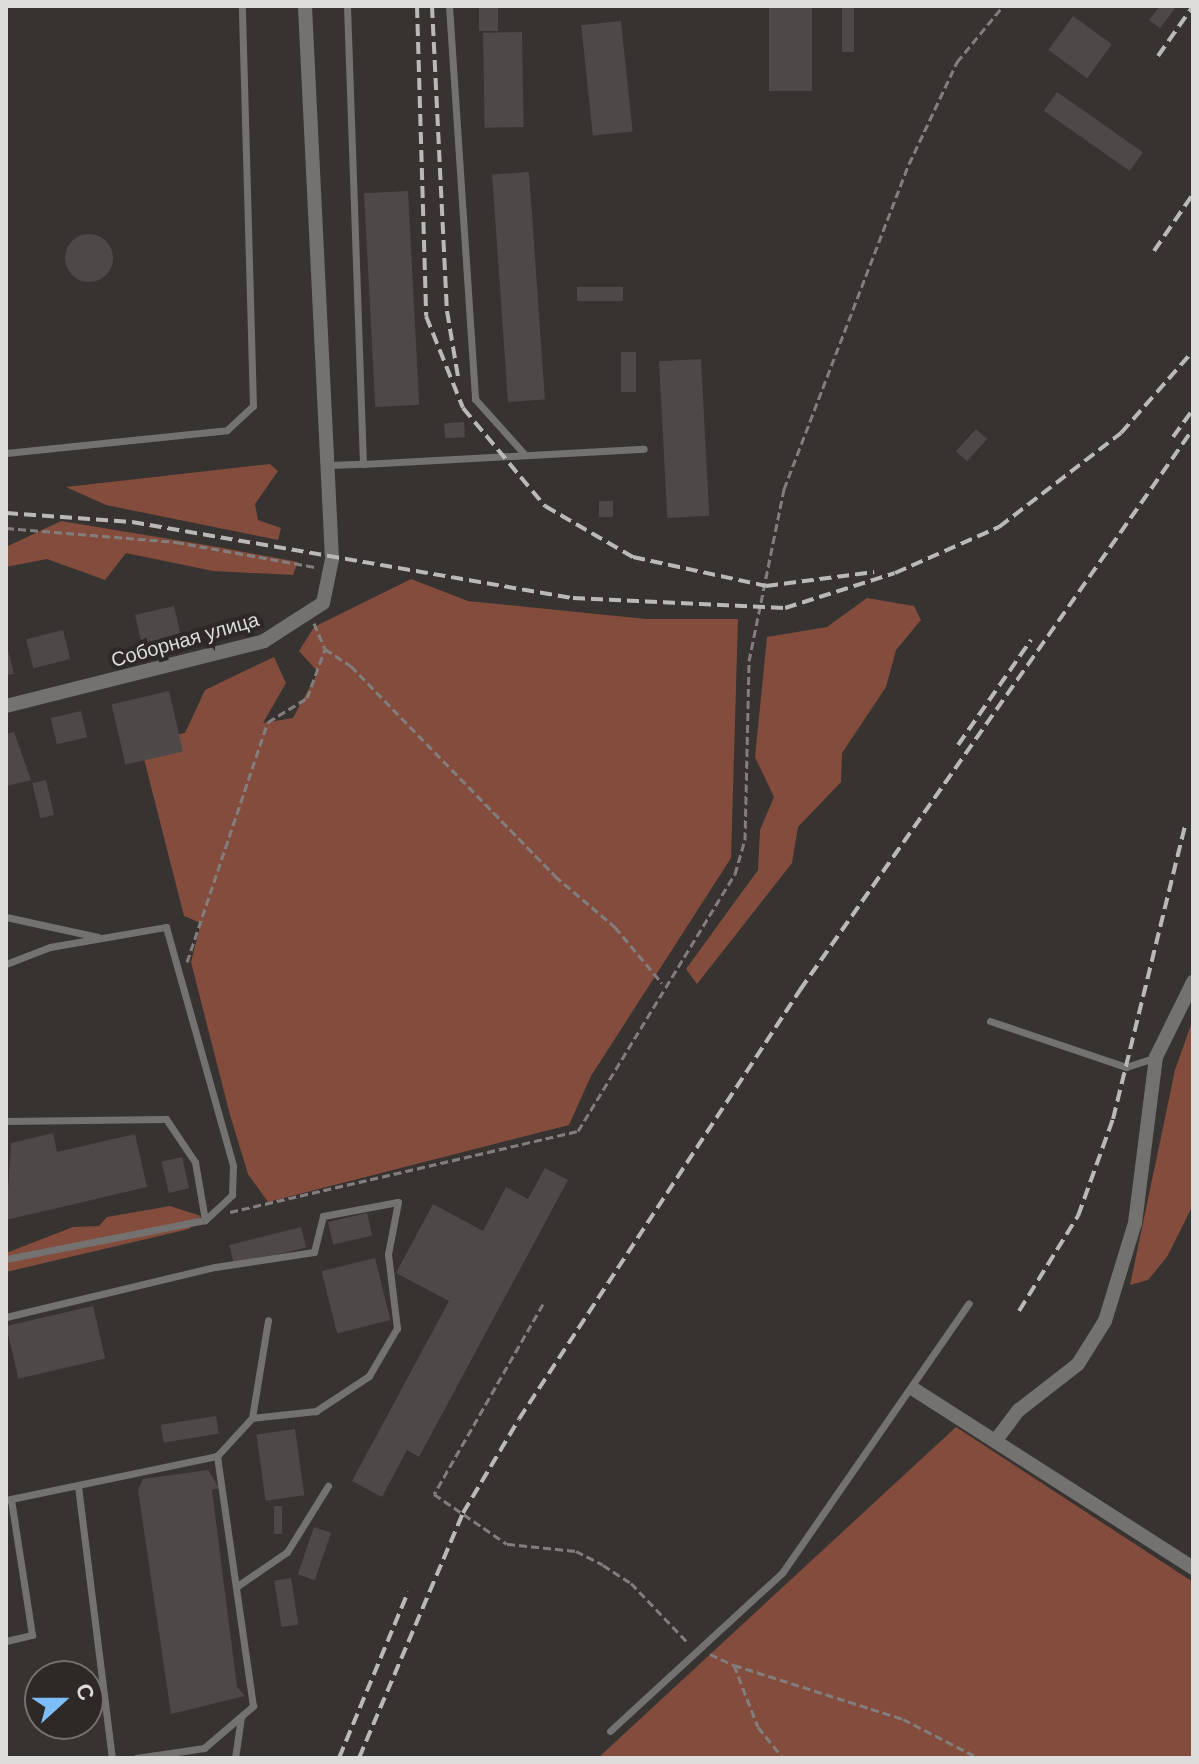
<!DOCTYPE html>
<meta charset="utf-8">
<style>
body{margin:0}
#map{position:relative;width:1199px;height:1764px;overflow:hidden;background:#373331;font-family:"DM Sans",sans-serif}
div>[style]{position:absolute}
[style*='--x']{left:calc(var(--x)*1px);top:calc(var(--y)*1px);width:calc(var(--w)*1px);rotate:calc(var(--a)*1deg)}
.green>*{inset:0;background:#844c3c}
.building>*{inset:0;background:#4e4948;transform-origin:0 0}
.round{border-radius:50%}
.path>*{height:3px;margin-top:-1.5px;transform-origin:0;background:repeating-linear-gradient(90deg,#827e7d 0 8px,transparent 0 12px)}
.service>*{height:7px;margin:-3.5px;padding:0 3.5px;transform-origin:3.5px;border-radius:3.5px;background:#747271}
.minor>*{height:14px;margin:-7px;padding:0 7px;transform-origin:7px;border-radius:7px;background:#747271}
.rail>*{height:4px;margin-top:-2px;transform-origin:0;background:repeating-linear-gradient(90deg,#bbb9b8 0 12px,transparent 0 18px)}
span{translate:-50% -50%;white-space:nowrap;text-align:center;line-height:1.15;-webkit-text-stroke:8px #2d2927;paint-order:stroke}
.street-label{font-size:20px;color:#dedcdb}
.frame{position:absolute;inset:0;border:8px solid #dedcdb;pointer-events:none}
.north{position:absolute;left:24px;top:1660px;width:80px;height:80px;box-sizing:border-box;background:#2d2927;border:2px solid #74716f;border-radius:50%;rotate:69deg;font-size:22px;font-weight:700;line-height:32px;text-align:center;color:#dedcdb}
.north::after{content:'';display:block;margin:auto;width:28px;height:36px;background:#7dbef9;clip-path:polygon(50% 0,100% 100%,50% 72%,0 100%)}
</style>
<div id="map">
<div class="green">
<i style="clip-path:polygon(270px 464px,278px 471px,255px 504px,258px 520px,281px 528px,278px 540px,106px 505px,66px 487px)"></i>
<i style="clip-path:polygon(61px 521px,218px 547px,298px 562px,293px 575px,213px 571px,126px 553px,105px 580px,47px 559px,6px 567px,6px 547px)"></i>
<i style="clip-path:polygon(411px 579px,468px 601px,646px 619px,738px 619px,731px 858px,591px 1076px,569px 1125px,268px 1202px,248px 1174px,230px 1115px,191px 962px,201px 923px,184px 916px,144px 759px,156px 739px,185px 733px,205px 690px,274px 657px,286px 683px,263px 723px,293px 718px,318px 672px,299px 651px,314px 627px)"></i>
<i style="clip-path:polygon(867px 598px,914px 606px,921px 620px,896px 650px,886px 687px,842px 753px,841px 782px,798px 827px,792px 863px,697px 984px,686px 969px,758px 870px,760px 830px,774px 797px,755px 757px,767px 637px,827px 627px)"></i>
<i style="clip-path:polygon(1193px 1019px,1193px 1205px,1167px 1257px,1148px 1280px,1130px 1285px,1175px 1070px)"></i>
<i style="clip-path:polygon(170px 1206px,201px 1216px,189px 1229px,6px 1272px,6px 1253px,73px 1227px,99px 1226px,107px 1217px)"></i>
<i style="clip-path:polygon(956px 1427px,1193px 1582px,1193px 1758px,598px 1758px)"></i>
</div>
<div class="building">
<i style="left:479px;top:6px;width:19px;height:25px"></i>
<i style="left:769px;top:6px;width:43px;height:85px"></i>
<i style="left:842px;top:6px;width:12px;height:46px"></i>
<i style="clip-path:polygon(1160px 6px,1177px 6px,1160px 28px,1149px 20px)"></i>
<i style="left:1073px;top:16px;width:48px;height:42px;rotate:36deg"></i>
<i style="left:621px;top:21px;width:111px;height:40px;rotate:84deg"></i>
<i style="left:522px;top:32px;width:95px;height:39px;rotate:89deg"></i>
<i style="left:1057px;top:92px;width:105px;height:23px;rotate:35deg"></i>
<i style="left:529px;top:172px;width:228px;height:37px;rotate:86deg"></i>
<i style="left:408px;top:191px;width:214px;height:44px;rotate:87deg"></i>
<i class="round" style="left:65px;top:234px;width:48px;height:48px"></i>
<i style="left:577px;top:287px;width:46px;height:14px"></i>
<i style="left:621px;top:352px;width:15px;height:40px"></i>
<i style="left:701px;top:359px;width:157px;height:42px;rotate:87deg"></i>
<i style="left:464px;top:422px;width:15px;height:20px;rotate:86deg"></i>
<i style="left:976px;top:429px;width:15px;height:30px;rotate:42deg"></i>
<i style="left:599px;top:501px;width:14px;height:16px"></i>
<i style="left:174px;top:606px;width:35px;height:40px;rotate:77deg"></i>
<i style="left:63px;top:630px;width:30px;height:38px;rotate:76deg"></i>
<i style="clip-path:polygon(6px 642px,14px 674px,6px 675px)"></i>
<i style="left:169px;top:691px;width:62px;height:59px;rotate:77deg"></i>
<i style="left:81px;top:711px;width:27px;height:31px;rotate:77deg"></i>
<i style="clip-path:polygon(14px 732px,31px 780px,7px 786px,6px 734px)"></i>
<i style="left:46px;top:780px;width:36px;height:14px;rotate:77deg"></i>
<i style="clip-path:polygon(53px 1133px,57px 1152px,135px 1134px,147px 1187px,6px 1220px,11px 1143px)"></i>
<i style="left:182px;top:1157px;width:32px;height:21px;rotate:77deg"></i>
<i style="clip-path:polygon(545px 1168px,568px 1180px,419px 1457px,407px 1450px,382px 1497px,352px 1481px,449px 1301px,396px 1273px,433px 1204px,483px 1231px,506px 1187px,528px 1199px)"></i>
<i style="left:367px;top:1213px;width:23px;height:40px;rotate:77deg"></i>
<i style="left:301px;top:1227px;width:21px;height:74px;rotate:76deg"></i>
<i style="left:375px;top:1258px;width:64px;height:55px;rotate:76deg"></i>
<i style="left:93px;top:1306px;width:54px;height:89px;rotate:77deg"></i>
<i style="left:216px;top:1416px;width:18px;height:56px;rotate:81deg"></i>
<i style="left:295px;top:1429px;width:67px;height:39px;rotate:82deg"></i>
<i style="clip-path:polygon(208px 1470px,219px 1488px,212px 1490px,237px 1687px,245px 1696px,171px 1714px,138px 1490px,143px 1479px)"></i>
<i style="left:274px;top:1506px;width:8px;height:28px"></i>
<i style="left:314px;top:1527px;width:18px;height:50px;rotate:19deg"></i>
<i style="left:291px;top:1578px;width:47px;height:17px;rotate:81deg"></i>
</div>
<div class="path">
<i style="--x:6;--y:528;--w:171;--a:4.7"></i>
<i style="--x:176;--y:542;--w:141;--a:10.2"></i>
<i style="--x:314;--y:623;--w:28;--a:67"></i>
<i style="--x:325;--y:649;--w:31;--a:33"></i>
<i style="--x:351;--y:666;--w:293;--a:45.8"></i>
<i style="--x:555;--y:876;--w:79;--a:40.4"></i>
<i style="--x:615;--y:927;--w:73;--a:50"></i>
<i style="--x:187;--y:962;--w:253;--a:-71.4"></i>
<i style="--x:268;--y:722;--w:46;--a:-31.6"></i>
<i style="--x:307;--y:698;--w:52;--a:-69.8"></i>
<i style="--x:230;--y:1212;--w:357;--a:-13.1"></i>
<i style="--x:578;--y:1131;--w:301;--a:-58.6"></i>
<i style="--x:735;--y:874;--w:35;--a:-74"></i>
<i style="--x:745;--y:840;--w:179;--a:-88.7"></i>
<i style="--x:749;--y:661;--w:176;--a:-78.5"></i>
<i style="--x:784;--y:489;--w:348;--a:-69"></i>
<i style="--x:909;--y:164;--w:113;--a:-64.8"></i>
<i style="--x:957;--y:62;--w:72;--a:-50.6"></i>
<i style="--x:543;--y:1304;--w:219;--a:119.8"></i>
<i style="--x:434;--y:1494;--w:88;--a:34.4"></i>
<i style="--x:507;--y:1544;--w:69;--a:5.8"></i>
<i style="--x:576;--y:1551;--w:30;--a:27"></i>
<i style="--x:603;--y:1565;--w:33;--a:33"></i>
<i style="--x:631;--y:1583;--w:84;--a:46.4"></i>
<i style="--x:710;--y:1654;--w:26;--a:25"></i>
<i style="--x:734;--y:1665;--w:66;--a:68.8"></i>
<i style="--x:758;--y:1727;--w:40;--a:51"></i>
<i style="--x:734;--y:1665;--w:177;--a:17.7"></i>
<i style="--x:903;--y:1719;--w:85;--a:27.2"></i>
</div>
<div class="service">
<i style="--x:347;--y:6;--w:458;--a:88"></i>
<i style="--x:363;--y:464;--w:281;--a:-3.1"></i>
<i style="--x:449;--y:6;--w:394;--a:86.2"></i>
<i style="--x:475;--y:399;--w:75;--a:48.2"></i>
<i style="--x:6;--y:453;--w:222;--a:-5.9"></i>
<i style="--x:227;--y:430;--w:35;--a:-43"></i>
<i style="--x:253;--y:406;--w:400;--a:-91.6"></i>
<i style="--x:328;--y:465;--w:35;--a:-2"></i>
<i style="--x:6;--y:917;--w:94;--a:12.3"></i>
<i style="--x:6;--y:964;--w:47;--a:-21.1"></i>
<i style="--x:50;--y:947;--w:118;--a:-9.8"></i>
<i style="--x:166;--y:927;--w:248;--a:74.3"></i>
<i style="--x:233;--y:1166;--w:29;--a:92"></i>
<i style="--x:232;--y:1195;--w:37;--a:137"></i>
<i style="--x:205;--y:1220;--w:203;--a:168.9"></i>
<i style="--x:990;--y:1021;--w:144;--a:18.7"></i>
<i style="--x:1126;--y:1067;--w:32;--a:-18"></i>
<i style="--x:6;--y:1121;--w:160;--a:-0.7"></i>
<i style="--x:166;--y:1119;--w:52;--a:56"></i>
<i style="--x:195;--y:1162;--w:59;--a:80.2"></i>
<i style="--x:6;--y:1317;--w:215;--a:-13.5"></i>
<i style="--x:215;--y:1267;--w:100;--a:-8.6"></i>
<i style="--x:314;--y:1252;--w:37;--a:-76"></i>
<i style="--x:323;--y:1216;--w:76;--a:-10.6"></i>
<i style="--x:398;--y:1202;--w:53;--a:100.9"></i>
<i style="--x:388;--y:1254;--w:75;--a:83.1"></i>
<i style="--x:397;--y:1328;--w:56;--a:120.3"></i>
<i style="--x:369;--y:1376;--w:64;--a:146.6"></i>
<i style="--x:316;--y:1411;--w:64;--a:173.8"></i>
<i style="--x:78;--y:1486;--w:274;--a:82.9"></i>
<i style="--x:6;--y:1500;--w:216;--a:-11.8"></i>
<i style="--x:217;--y:1456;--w:52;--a:-47.4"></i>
<i style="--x:252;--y:1418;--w:99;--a:-80.7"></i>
<i style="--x:236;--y:1587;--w:62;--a:-34.5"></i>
<i style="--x:287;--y:1552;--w:78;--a:-58.2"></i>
<i style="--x:6;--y:1641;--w:27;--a:-13"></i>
<i style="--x:32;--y:1635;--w:137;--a:-98.8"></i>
<i style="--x:610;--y:1731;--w:234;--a:-42.6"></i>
<i style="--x:782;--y:1573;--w:328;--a:-55.3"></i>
<i style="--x:136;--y:1758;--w:69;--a:-8.4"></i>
<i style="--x:204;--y:1748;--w:65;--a:-40.6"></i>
<i style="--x:253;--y:1706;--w:253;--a:-98.2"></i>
<i style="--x:235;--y:1758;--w:41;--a:-81.7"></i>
</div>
<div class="minor">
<i style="--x:6;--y:706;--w:266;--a:-14.1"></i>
<i style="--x:264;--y:641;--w:70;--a:-32.8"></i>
<i style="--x:323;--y:603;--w:45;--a:-78.4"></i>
<i style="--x:332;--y:559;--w:554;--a:-92.8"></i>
<i style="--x:915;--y:1390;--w:330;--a:32.6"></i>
<i style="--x:996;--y:1440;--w:38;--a:-53"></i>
<i style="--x:1019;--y:1410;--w:75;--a:-37.9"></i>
<i style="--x:1078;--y:1364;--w:51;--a:-57.9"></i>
<i style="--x:1105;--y:1321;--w:102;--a:-73"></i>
<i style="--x:1135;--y:1223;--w:167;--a:-82.8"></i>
<i style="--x:1156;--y:1057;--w:84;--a:-63.7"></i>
</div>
<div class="rail">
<i style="--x:417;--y:6;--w:310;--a:88.3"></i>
<i style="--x:426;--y:316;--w:99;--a:68.1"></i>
<i style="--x:463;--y:408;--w:128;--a:50.1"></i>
<i style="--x:545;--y:506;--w:102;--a:30.1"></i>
<i style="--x:633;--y:557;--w:136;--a:12.3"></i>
<i style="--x:766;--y:586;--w:109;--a:-7.4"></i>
<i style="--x:432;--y:6;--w:305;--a:87.2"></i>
<i style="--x:447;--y:311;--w:67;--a:80.5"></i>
<i style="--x:1158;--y:56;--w:61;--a:-55"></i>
<i style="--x:1154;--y:251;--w:69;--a:-55.6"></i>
<i style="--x:1173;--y:437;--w:34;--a:-54"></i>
<i style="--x:6;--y:513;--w:126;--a:4.1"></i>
<i style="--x:132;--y:522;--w:448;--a:9.8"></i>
<i style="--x:573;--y:598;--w:212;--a:2.7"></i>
<i style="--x:785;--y:608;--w:115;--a:-17.7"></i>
<i style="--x:895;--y:573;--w:114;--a:-23.9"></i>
<i style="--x:999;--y:527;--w:154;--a:-37.6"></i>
<i style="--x:1121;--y:433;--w:109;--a:-48.7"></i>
<i style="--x:958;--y:745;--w:128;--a:-55.2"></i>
<i style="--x:1019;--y:1311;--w:112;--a:-58.2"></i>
<i style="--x:1078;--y:1216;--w:103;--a:-70.2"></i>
<i style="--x:1113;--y:1119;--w:302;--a:-76.2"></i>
<i style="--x:339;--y:1758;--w:180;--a:-67.4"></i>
<i style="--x:359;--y:1758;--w:266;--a:-67"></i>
<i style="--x:463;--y:1513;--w:109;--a:-59.2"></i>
<i style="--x:519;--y:1419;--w:513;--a:-56.77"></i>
<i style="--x:800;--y:990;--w:685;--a:-54.99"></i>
</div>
<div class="street-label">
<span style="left:185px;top:640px;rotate:-16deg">Соборная улица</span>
</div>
<div class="frame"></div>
<div class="north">С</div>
</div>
